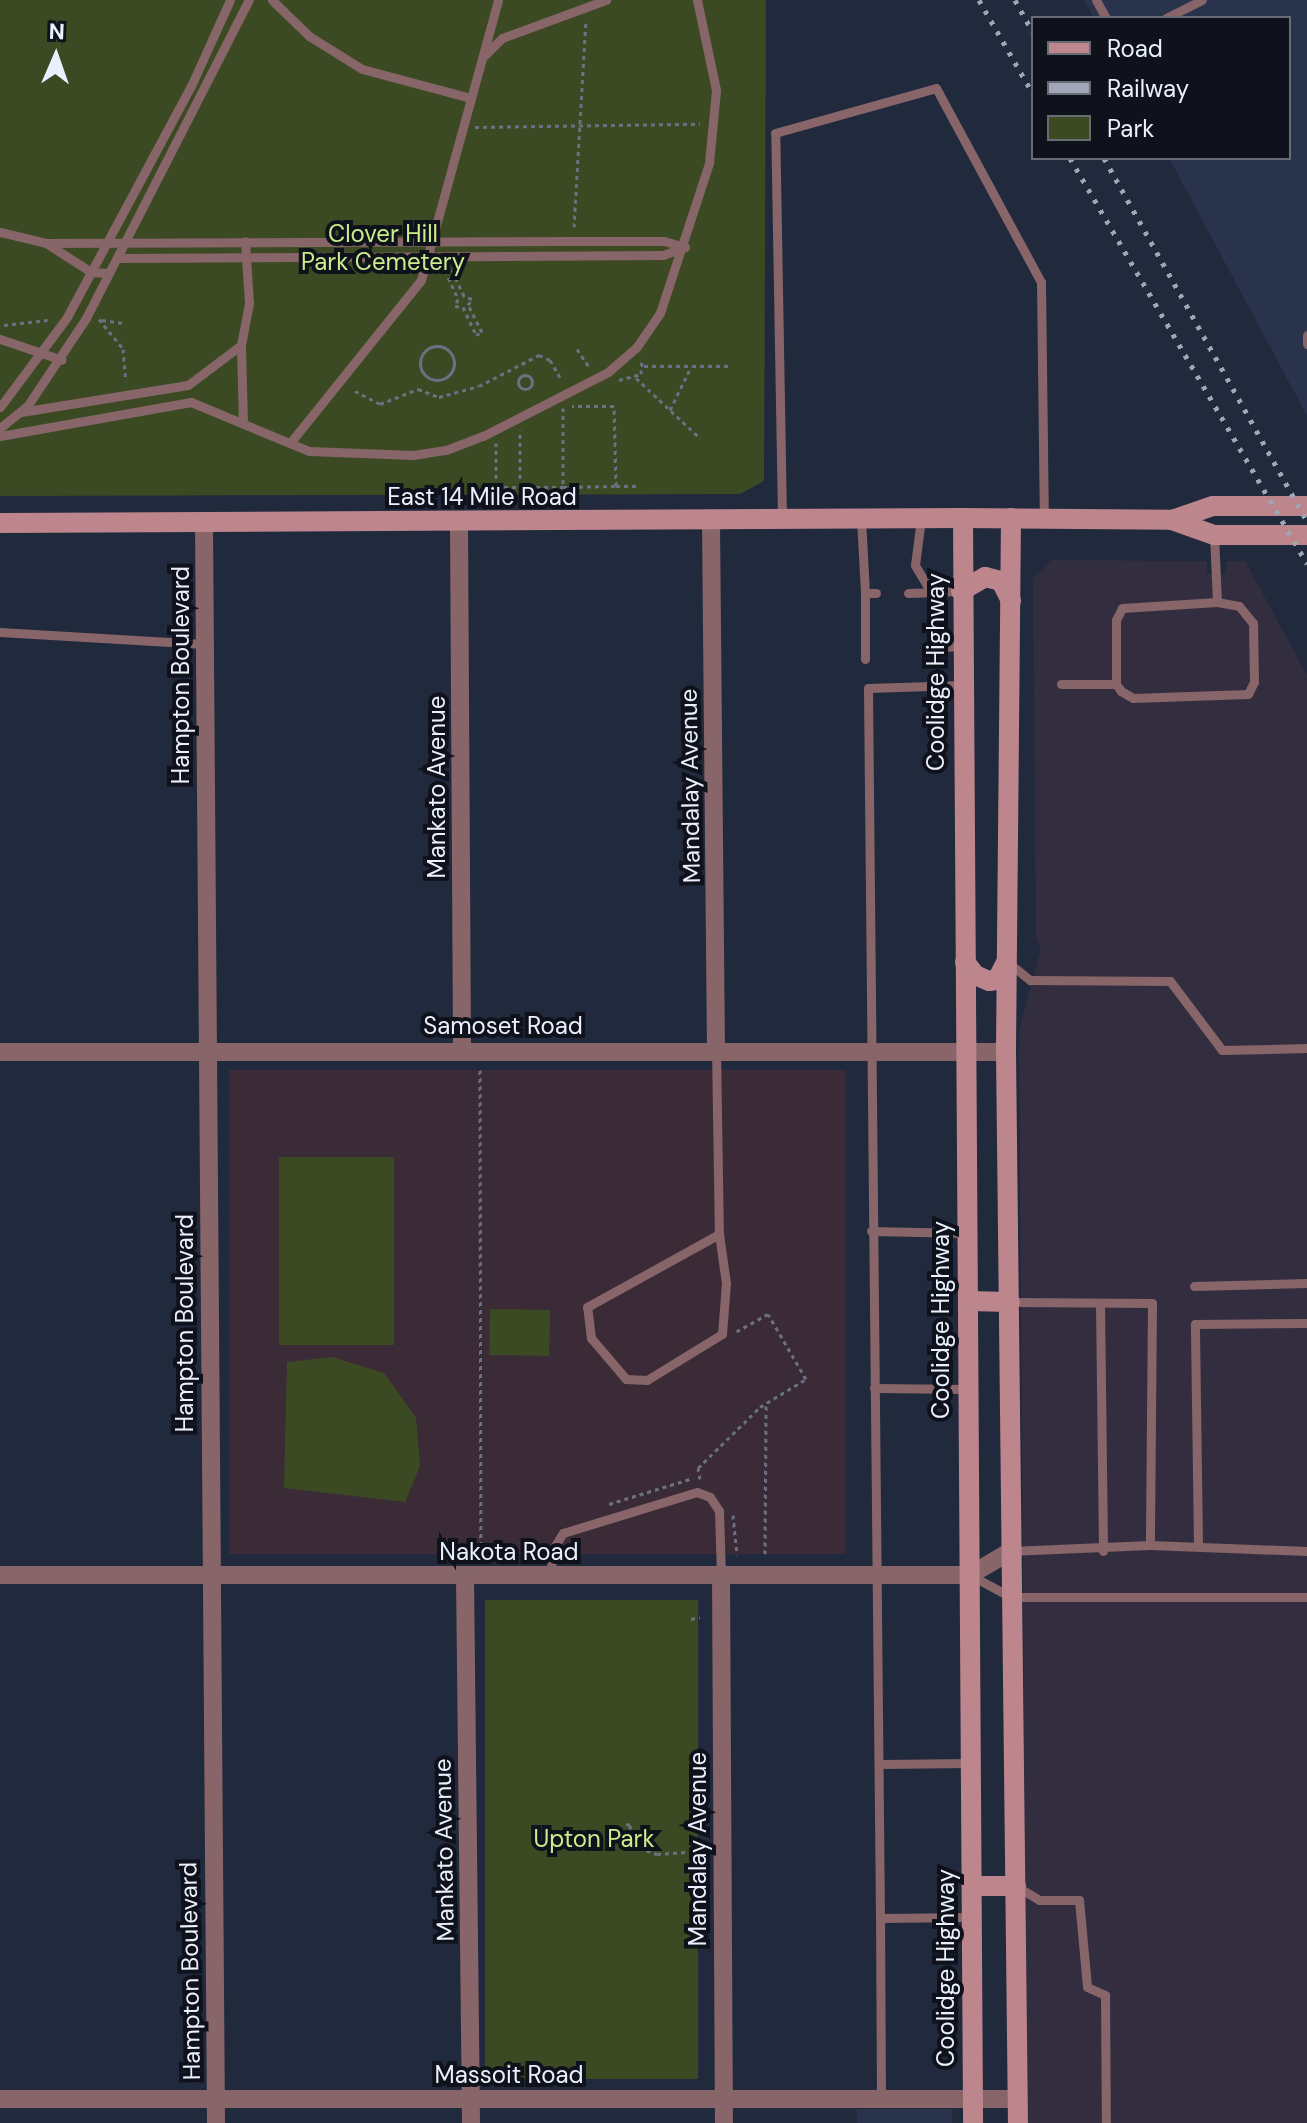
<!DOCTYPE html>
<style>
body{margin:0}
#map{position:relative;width:1307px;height:2123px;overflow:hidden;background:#21293d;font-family:"DM Sans",sans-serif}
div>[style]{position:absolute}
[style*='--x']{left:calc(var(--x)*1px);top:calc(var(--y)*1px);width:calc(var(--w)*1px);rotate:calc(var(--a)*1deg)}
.built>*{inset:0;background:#29334c;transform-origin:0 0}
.industrial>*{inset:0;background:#332e3f}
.education>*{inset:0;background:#3b2b37;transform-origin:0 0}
.green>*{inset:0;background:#3c4a23;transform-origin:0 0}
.path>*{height:3px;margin-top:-1.5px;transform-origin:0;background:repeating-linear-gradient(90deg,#6a7183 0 4px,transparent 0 8px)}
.path>.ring{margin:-1.5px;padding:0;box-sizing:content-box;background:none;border:3px solid #6a7183;border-radius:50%}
.lane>*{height:9px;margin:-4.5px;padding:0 4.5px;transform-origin:4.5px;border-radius:4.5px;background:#876569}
.street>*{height:18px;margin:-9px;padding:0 9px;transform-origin:9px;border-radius:9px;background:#876569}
.secondary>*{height:20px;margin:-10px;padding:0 10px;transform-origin:10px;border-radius:10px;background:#bd868d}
.rail>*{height:5px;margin-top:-2.5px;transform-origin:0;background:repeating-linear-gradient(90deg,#a0a6b6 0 4px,transparent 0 12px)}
span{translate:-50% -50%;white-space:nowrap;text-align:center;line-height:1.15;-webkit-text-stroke:8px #0f121b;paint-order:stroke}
.park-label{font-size:24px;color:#caec8b}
.street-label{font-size:24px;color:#eaf0fd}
.legend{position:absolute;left:1031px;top:16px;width:260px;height:144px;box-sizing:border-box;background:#0f121b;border:2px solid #676b75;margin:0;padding:10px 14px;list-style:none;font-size:24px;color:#eaf0fd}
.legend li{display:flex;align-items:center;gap:16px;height:40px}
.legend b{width:40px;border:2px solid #676b75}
.north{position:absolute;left:16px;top:16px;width:80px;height:80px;-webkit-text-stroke:6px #0f121b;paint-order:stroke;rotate:2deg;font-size:22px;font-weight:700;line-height:32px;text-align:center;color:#eaf0fd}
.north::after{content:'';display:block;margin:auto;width:28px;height:36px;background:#eaf0fd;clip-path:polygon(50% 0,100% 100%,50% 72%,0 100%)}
</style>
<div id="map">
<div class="built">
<i style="clip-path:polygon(1084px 0,1307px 0,1307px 416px,1169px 158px,1289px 158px,1289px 18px,1094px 18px)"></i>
<i style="left:857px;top:2109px;width:95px;height:14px"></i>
</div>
<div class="industrial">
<i style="clip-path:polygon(1051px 560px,1207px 561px,1207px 574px,1226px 574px,1226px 561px,1245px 561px,1307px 675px,1307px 2123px,1027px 2123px,1019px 1031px,1041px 948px,1036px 939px,1033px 579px)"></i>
</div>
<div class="education">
<i style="left:846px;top:1070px;width:484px;height:617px;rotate:90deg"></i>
</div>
<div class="green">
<i style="clip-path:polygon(0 0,766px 0,764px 481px,740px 494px,0 496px)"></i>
<i style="left:279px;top:1157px;width:115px;height:188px"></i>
<i style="left:490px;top:1309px;width:60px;height:46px;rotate:1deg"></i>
<i style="clip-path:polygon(332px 1357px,384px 1373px,416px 1418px,420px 1466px,405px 1502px,284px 1488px,287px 1362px)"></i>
<i style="left:485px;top:1600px;width:213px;height:479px"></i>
</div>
<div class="path">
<i style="--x:475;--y:127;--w:225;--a:-0.8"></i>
<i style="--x:574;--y:227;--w:208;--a:-86.7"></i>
<i style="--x:445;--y:270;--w:32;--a:66"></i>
<i style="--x:458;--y:299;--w:8;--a:113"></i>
<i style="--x:455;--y:306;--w:8;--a:7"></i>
<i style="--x:463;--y:307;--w:31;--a:65"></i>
<i style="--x:476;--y:335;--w:7;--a:-27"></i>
<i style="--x:482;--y:332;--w:30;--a:-117"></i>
<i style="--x:468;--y:305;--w:7;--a:-56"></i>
<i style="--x:472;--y:299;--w:9;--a:-159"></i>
<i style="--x:464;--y:296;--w:29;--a:-115"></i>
<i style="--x:99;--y:319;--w:38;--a:51"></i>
<i style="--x:123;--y:349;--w:32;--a:85"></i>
<i style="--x:102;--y:320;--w:21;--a:8"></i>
<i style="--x:4;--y:325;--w:44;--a:-6.5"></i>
<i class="ring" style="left:420px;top:346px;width:31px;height:31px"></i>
<i style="--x:577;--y:349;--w:23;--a:56"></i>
<i style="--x:644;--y:366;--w:86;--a:0"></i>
<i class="ring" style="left:518px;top:375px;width:11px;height:11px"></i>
<i style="--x:636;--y:378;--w:88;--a:43.2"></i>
<i style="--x:619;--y:380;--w:23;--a:-15"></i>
<i style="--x:641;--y:374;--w:16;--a:-86"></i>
<i style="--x:355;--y:391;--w:28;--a:27"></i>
<i style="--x:380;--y:404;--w:41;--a:-21.5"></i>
<i style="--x:418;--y:389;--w:22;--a:21"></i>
<i style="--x:439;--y:397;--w:41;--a:-15.4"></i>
<i style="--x:479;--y:386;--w:68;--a:-27.3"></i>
<i style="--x:539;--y:355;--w:12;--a:24"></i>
<i style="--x:550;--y:360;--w:20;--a:60"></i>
<i style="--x:563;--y:408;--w:79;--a:90"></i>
<i style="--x:563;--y:487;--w:53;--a:-1.1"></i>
<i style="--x:616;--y:486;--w:80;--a:-91.4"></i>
<i style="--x:614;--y:406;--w:42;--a:180"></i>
<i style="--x:670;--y:410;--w:48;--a:-64"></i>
<i style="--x:496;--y:443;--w:44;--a:90"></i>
<i style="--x:496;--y:487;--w:67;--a:0"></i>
<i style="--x:520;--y:486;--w:56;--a:-90"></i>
<i style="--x:616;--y:486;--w:21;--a:0"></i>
<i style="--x:480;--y:1070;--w:485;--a:89.9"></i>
<i style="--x:700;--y:1479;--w:11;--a:-100"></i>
<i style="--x:698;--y:1468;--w:87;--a:-44.5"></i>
<i style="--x:760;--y:1407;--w:54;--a:-31.3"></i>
<i style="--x:806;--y:1379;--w:75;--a:-120.3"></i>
<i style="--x:768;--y:1314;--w:39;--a:151"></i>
<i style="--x:609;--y:1504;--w:88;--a:-17.2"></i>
<i style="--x:733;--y:1515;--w:40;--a:84.3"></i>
<i style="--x:765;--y:1554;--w:151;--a:-89.6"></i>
<i style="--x:691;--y:1619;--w:9;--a:-13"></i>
<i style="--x:626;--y:1824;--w:5;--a:11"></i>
<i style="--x:631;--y:1825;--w:18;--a:112"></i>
<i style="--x:624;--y:1842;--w:35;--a:20"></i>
<i style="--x:657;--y:1854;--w:45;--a:-3.8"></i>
</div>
<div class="lane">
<i style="--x:272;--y:0;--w:52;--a:44.2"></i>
<i style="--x:309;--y:36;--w:62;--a:31.9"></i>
<i style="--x:362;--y:69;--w:113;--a:14.9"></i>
<i style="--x:1096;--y:0;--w:21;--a:61"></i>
<i style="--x:1166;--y:18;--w:40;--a:-26.6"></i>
<i style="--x:485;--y:55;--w:24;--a:-45"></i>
<i style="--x:502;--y:38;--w:111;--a:-20.1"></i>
<i style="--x:0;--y:232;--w:47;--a:13.4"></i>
<i style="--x:46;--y:243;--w:528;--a:-0.22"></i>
<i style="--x:574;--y:241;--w:90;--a:0"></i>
<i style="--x:664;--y:241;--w:22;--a:16"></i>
<i style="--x:46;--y:243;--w:54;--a:32.8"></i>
<i style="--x:91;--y:272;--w:18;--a:3"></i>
<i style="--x:117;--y:258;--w:546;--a:-0.31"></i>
<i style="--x:663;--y:255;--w:23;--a:-20"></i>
<i style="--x:1307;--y:335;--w:9;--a:90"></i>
<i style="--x:0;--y:339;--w:65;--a:18.7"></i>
<i style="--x:0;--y:407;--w:112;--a:-53.3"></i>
<i style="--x:67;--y:317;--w:262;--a:-61.8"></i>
<i style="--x:191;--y:86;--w:94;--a:-65.6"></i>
<i style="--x:21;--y:412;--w:169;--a:-9.2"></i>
<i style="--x:188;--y:385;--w:66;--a:-37"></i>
<i style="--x:243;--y:423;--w:78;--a:-91.5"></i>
<i style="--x:241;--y:345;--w:43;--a:-79.2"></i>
<i style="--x:249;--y:303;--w:62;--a:-93.7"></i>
<i style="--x:0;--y:428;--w:36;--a:-39"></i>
<i style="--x:28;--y:405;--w:105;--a:-56.3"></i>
<i style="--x:86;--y:318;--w:357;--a:-62.9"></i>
<i style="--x:0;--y:436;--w:194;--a:-10.1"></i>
<i style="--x:191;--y:402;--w:128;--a:22.6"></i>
<i style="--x:309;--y:451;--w:104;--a:2.2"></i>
<i style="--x:413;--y:455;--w:33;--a:-9"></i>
<i style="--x:446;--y:450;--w:40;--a:-21"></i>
<i style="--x:483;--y:436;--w:140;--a:-27.1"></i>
<i style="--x:608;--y:372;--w:37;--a:-41"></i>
<i style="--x:636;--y:348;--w:42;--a:-55.6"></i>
<i style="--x:660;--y:313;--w:158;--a:-71.9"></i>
<i style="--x:709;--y:163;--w:73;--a:-84.5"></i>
<i style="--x:716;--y:90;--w:92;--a:-101.9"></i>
<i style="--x:290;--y:443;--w:209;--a:-51.2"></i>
<i style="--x:421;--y:280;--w:290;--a:-74.6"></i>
<i style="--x:782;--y:518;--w:385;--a:-91"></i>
<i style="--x:775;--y:133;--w:167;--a:-15.6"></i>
<i style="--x:936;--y:88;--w:221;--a:61.6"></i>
<i style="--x:1041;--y:282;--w:236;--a:89.3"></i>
<i style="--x:861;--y:519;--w:74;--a:86.9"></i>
<i style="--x:865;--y:593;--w:11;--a:0"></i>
<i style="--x:1214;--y:535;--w:67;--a:87.4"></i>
<i style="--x:908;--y:593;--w:23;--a:-2"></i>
<i style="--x:931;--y:592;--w:31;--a:-121"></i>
<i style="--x:915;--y:565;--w:46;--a:-82.6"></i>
<i style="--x:1217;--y:602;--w:22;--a:10"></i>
<i style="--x:1239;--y:606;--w:22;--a:51"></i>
<i style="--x:1253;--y:623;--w:59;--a:89"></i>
<i style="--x:1254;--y:682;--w:13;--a:117"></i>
<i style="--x:1248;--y:694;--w:115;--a:178"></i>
<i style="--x:1133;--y:698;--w:14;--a:-150"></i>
<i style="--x:1121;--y:691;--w:9;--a:-126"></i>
<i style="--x:1116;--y:684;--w:64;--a:-90"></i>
<i style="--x:1116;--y:620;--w:13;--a:-63"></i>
<i style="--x:1122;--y:608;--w:95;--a:-3.6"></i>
<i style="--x:931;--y:604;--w:12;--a:-90"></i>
<i style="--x:931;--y:592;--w:30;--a:-2"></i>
<i style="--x:0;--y:632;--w:204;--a:3.4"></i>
<i style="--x:931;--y:636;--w:12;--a:90"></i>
<i style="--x:931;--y:648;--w:31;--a:-4"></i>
<i style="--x:865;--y:659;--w:66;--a:-90"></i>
<i style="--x:1061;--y:684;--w:55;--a:0"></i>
<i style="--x:1010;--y:964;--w:26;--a:39"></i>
<i style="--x:1030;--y:980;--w:140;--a:0.4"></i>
<i style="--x:1170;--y:981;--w:86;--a:53"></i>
<i style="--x:1222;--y:1050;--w:85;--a:-1.3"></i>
<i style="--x:716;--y:1049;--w:185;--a:89.1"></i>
<i style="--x:719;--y:1234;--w:49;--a:81.9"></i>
<i style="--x:726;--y:1283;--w:51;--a:94.5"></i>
<i style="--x:722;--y:1334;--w:88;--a:148.5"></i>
<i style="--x:647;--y:1380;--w:21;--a:-177"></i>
<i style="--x:626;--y:1379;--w:54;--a:-130.5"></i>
<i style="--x:591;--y:1338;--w:31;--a:-97"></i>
<i style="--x:587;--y:1307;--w:151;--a:-28.9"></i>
<i style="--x:871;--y:1231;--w:96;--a:1.2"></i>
<i style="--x:1194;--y:1286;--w:113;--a:-1.5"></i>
<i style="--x:1010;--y:1302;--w:142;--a:0.4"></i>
<i style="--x:1152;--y:1303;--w:242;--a:90.5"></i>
<i style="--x:1150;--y:1545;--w:157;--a:2.2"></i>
<i style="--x:1100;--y:1303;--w:248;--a:89.3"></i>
<i style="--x:874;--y:1388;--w:94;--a:0.6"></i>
<i style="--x:1198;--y:1545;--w:221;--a:-90.8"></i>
<i style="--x:1195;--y:1324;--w:112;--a:-0.5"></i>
<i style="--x:1011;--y:1551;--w:139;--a:-2.5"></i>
<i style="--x:551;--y:1575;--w:24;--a:-88"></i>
<i style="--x:552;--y:1551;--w:21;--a:-59"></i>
<i style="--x:563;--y:1533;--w:140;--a:-17"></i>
<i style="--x:697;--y:1492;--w:14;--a:21"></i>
<i style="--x:710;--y:1497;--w:17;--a:57"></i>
<i style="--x:719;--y:1511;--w:65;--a:88.2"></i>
<i style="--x:970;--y:1575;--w:47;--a:28.2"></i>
<i style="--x:1011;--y:1597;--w:296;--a:0"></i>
<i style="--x:880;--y:1764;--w:91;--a:-0.6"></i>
<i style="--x:1016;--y:1886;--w:27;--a:31"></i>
<i style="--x:1039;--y:1900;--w:40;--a:0"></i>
<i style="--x:1079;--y:1900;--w:87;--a:84.7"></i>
<i style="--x:1087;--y:1987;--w:20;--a:24"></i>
<i style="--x:1105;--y:1995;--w:128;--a:89.6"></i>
<i style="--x:880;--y:1918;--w:1230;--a:-90.56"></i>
<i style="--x:868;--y:688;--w:94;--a:-1.8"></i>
<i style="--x:881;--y:2100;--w:182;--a:-90.3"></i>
<i style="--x:880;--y:1918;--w:91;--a:-0.6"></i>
</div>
<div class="street">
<i style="--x:711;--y:522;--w:527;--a:89.46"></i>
<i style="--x:204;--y:523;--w:1600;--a:89.57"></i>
<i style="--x:459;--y:523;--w:527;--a:89.67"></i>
<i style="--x:0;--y:1052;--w:1006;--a:0"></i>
<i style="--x:0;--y:1575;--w:970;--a:0"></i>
<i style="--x:970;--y:1575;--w:48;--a:-30.3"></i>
<i style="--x:465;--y:1576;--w:547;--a:89.37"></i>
<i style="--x:721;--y:1576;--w:547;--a:89.69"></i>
<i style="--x:0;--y:2099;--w:1018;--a:0"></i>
</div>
<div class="secondary">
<i style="--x:963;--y:518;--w:1605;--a:89.64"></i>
<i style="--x:1011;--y:518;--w:534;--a:90.54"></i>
<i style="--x:1006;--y:1052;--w:1071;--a:89.36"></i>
<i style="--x:1172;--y:520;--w:43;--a:-18.9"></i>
<i style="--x:1213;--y:506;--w:94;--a:0"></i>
<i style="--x:0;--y:523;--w:963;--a:-0.3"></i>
<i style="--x:963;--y:518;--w:209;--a:0.5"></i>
<i style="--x:1172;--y:520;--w:45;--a:19.7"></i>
<i style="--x:1214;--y:535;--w:93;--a:0"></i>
<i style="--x:961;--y:591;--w:28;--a:-30"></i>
<i style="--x:985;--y:577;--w:16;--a:14"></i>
<i style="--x:1001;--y:581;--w:22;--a:63"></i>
<i style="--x:965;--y:962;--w:16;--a:52"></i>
<i style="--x:975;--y:975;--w:15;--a:23"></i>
<i style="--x:989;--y:981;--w:8;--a:-7"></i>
<i style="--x:997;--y:980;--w:20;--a:-63"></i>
<i style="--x:968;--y:1301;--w:42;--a:1.4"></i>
<i style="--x:972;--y:1886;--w:44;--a:0"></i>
</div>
<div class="rail">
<i style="--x:979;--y:0;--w:108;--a:60.1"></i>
<i style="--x:1015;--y:0;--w:37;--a:61"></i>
<i style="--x:1070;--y:158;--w:470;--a:59.7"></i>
<i style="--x:1104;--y:158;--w:416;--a:60.8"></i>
</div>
<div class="park-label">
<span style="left:383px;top:248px">Clover Hill<br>Park Cemetery</span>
<span style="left:594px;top:1839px">Upton Park</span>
</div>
<div class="street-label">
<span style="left:482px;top:497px">East 14 Mile Road</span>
<span style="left:936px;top:672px;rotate:-90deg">Coolidge Highway</span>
<span style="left:181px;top:675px;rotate:-90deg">Hampton Boulevard</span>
<span style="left:690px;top:786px;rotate:-91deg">Mandalay Avenue</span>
<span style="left:437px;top:787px;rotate:-90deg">Mankato Avenue</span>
<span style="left:503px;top:1026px">Samoset Road</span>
<span style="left:941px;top:1320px;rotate:-90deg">Coolidge Highway</span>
<span style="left:185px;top:1323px;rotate:-90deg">Hampton Boulevard</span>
<span style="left:509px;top:1552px">Nakota Road</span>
<span style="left:698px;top:1849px;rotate:-90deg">Mandalay Avenue</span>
<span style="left:444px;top:1850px;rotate:-91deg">Mankato Avenue</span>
<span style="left:946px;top:1968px;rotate:-90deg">Coolidge Highway</span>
<span style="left:190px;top:1971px;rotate:-91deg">Hampton Boulevard</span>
<span style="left:509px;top:2075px">Massoit Road</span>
</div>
<ul class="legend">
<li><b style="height:10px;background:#bd868d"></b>Road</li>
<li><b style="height:10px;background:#a0a6b6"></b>Railway</li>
<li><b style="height:22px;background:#3c4a23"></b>Park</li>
</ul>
<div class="north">N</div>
</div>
